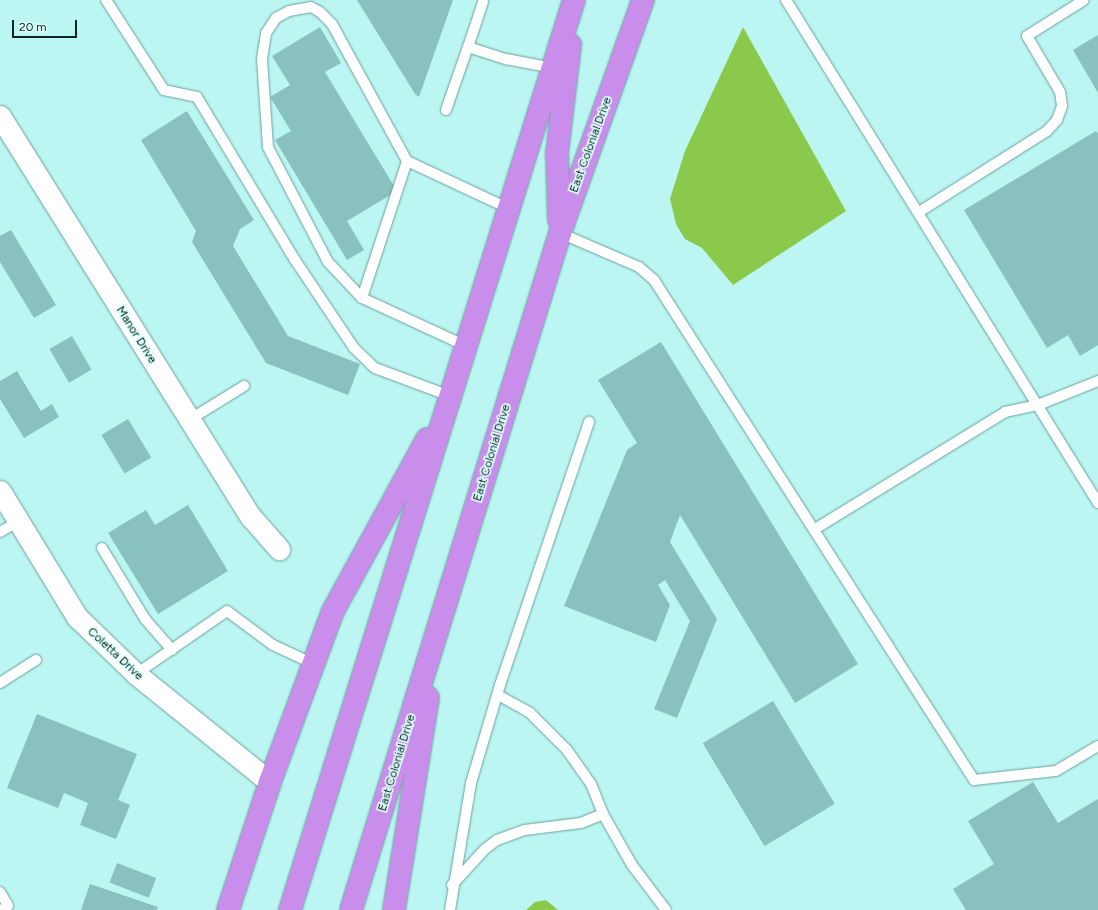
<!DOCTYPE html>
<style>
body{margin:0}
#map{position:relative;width:1098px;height:910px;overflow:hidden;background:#bcf6f3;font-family:Figtree,sans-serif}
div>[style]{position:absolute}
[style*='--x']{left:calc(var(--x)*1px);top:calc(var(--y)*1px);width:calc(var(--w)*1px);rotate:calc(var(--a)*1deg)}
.water>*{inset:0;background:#8bc94d}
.building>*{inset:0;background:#88c1bf;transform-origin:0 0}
.roads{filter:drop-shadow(0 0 1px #69a19e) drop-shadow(0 0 1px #69a19e)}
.lane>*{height:10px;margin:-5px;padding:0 5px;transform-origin:5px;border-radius:5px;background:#fff}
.street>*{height:21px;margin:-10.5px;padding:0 10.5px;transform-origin:10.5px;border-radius:10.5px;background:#fff}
.highway>*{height:22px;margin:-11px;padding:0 11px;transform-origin:11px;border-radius:11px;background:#c98dec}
span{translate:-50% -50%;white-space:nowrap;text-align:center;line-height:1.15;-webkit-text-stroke:3.5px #dcfffc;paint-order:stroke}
.street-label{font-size:12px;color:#0d2423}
.scale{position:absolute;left:12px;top:20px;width:65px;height:18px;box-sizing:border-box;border:2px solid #0d2423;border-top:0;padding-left:5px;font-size:12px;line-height:14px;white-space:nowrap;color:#0d2423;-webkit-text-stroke:3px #dcfffc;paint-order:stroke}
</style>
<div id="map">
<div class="water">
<i style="clip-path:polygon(743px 27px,846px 211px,733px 285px,702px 248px,685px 239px,676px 224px,670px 199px,685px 151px)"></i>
<i style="clip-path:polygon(546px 900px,558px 910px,526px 910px,535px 902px)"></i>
</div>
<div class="building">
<i style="clip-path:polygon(357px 0,453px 0,419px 97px,415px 94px)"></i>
<i style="clip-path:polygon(320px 27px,341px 63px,325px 72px,397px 191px,347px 221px,364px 250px,347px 260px,275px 140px,291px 131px,270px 97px,290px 85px,272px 56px)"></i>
<i style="clip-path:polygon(1098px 35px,1098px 93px,1073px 50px)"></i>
<i style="clip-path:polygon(187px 111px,254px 220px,240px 229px,233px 246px,288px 336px,360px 364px,348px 395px,266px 363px,192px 242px,196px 231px,141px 140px)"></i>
<i style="clip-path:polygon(1096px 131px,1098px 134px,1098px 345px,1080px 356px,1068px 335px,1047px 348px,964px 210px)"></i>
<i style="clip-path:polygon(11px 230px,56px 305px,34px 318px,0 262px,0 236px)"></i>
<i style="left:72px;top:336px;width:39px;height:26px;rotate:60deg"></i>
<i style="clip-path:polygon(661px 342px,858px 664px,795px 703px,680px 515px,670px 542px,717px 619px,677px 718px,654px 709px,690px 621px,665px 580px,658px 585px,670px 605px,656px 642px,564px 606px,627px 450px,637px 443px,598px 380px)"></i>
<i style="clip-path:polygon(17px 371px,41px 411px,52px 404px,59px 417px,24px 438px,0 399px,0 381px)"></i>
<i style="left:128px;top:419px;width:45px;height:31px;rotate:59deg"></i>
<i style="clip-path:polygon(188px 505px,228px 571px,158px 614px,108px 533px,146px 510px,155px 525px)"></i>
<i style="left:773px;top:701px;width:120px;height:82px;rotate:59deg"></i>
<i style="clip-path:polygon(37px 714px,137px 754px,118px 800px,130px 805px,116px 839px,80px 825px,88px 803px,64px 793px,58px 808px,7px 788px)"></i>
<i style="clip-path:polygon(1033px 782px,1058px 823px,1098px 799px,1098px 910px,966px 910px,953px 889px,994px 864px,968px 821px)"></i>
<i style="left:117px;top:863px;width:42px;height:21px;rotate:21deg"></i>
<i style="clip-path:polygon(90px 884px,158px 907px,157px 910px,81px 910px)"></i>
</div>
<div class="roads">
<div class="lane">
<i style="--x:106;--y:0;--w:107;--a:57.2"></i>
<i style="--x:164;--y:90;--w:34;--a:12"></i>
<i style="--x:197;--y:97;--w:190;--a:59"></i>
<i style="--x:295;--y:260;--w:106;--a:56.2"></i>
<i style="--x:354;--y:348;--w:29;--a:44"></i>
<i style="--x:375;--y:368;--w:80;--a:20.5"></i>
<i style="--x:786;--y:0;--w:592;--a:58.19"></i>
<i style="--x:483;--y:2;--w:47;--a:108.4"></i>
<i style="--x:468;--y:47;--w:40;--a:18"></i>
<i style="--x:506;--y:59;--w:48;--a:10.8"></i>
<i style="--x:446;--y:110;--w:67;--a:-70.8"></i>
<i style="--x:919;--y:212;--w:151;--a:-32.3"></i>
<i style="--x:1047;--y:131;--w:15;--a:-48"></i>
<i style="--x:1057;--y:120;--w:15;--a:-70"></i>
<i style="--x:1062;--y:106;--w:14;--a:-98"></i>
<i style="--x:1060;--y:92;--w:65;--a:-120.5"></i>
<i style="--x:1027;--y:36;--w:67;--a:-32.3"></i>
<i style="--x:560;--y:233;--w:86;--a:23.3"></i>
<i style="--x:639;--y:267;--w:20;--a:41"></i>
<i style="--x:654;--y:280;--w:594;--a:57.38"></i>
<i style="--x:974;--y:780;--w:82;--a:-6.3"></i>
<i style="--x:1056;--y:771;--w:49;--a:-30.8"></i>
<i style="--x:362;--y:298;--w:144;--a:-71.8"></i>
<i style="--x:466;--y:346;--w:115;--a:-155.2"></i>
<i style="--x:362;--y:298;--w:50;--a:-133.4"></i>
<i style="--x:328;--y:262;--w:130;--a:-117.6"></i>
<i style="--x:268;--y:147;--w:88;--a:-93.9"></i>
<i style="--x:262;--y:59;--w:26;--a:-81"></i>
<i style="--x:266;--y:33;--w:18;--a:-56"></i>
<i style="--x:276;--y:18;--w:15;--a:-28"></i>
<i style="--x:289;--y:11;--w:22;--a:-10"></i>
<i style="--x:311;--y:7;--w:10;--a:29"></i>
<i style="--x:320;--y:12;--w:17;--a:45"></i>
<i style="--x:332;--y:24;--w:156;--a:61.3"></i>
<i style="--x:407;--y:161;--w:111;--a:25"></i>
<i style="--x:189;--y:420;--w:65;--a:-31.7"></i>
<i style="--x:815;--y:529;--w:223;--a:-31.6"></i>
<i style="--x:1005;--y:412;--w:34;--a:-12"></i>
<i style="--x:1038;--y:405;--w:65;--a:-21.8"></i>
<i style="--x:0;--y:532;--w:22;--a:-30"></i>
<i style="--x:102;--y:548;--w:83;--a:58.8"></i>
<i style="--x:145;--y:619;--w:41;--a:48.9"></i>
<i style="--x:136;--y:674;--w:111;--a:-34.7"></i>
<i style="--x:227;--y:611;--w:57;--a:36.5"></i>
<i style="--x:273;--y:645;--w:45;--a:24.9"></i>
<i style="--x:0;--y:683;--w:43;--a:-32.6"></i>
<i style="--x:498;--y:695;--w:37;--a:29"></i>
<i style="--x:530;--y:713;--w:52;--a:45"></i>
<i style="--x:567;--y:750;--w:42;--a:54.8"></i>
<i style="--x:591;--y:784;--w:32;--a:68"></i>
<i style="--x:452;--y:885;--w:49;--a:-47.5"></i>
<i style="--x:485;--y:849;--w:15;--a:-37"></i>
<i style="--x:497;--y:840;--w:30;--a:-20"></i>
<i style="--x:525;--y:830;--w:56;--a:-7.1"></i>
<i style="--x:581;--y:823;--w:24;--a:-22"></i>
<i style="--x:603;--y:814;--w:59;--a:60.4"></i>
<i style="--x:632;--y:865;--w:56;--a:52.9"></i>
<i style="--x:0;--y:892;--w:16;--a:60"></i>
<i style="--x:8;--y:906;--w:8;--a:150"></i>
<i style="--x:450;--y:910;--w:129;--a:-80.6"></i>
<i style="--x:471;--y:783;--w:102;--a:-73.5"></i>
<i style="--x:500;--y:685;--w:278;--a:-71.3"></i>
</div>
<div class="street">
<i style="--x:0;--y:116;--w:473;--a:58"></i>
<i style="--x:251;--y:517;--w:43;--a:48.8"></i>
<i style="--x:0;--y:491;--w:148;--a:58.6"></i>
<i style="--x:77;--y:617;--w:82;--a:44"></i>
<i style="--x:136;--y:674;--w:172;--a:38.9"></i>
</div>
<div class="highway">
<i style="--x:559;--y:220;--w:67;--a:-91.7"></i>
<i style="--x:557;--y:153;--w:109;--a:-83.1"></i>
<i style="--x:228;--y:910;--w:135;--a:-71.8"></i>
<i style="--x:270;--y:782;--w:182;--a:-69.8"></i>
<i style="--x:333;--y:611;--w:196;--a:-61.3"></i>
<i style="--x:290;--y:910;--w:953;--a:-72.67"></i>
<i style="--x:351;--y:910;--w:709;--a:-72.84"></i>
<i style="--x:560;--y:233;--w:247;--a:-70.4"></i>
<i style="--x:394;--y:910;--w:215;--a:-80.9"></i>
</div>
</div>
<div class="street-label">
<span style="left:591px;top:145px;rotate:-70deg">East Colonial Drive</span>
<span style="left:136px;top:335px;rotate:58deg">Manor Drive</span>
<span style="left:492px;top:453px;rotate:-73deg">East Colonial Drive</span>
<span style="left:115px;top:654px;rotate:43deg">Coletta Drive</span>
<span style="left:397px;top:763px;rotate:-73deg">East Colonial Drive</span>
</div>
<div class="scale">20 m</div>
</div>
